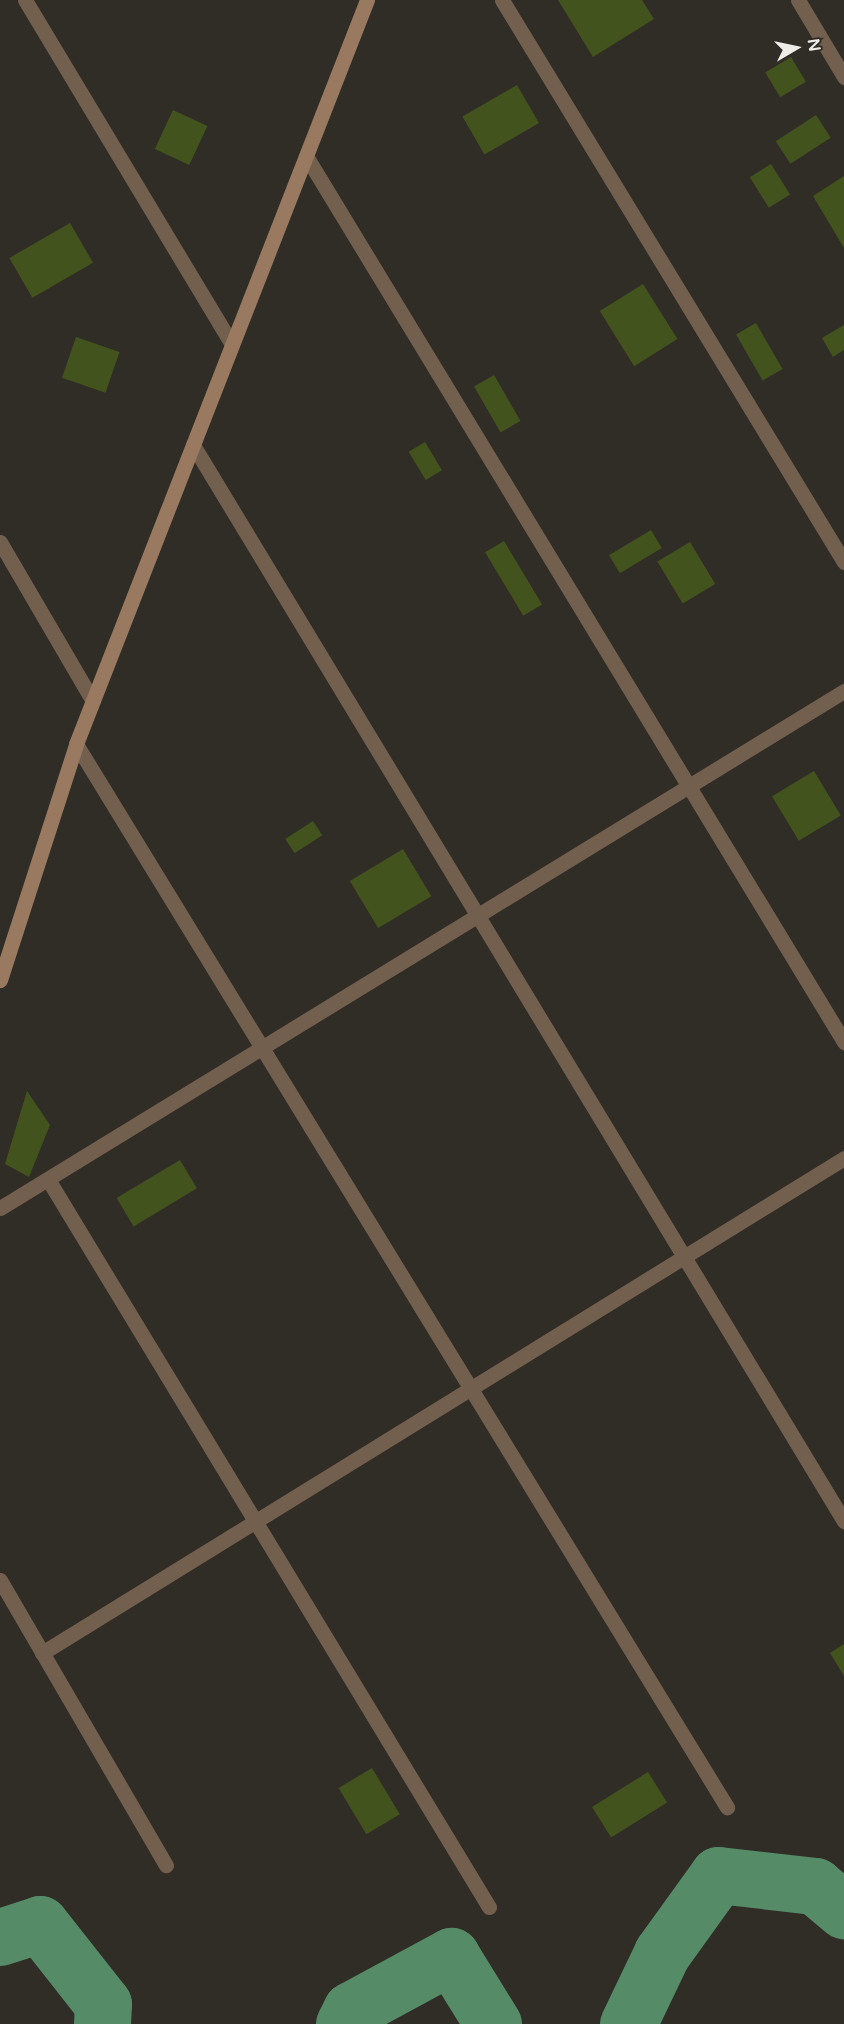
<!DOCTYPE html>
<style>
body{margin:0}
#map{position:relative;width:844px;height:2024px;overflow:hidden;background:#302d26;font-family:"Varela Round",sans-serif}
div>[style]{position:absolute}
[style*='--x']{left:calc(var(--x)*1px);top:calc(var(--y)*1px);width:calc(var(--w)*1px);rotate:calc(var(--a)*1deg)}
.river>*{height:57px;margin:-28.5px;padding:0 28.5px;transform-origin:28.5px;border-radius:28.5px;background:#558b67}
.building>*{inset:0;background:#43531d;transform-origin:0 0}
.street>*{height:15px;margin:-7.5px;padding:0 7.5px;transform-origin:7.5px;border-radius:7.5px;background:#735f4e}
.secondary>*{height:15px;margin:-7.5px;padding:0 7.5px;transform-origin:7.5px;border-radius:7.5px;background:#997a60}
span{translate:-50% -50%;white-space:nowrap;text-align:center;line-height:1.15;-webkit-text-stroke:6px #302d26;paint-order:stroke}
.north{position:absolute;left:766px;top:18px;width:60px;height:60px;-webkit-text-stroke:4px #302d26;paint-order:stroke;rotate:81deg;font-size:16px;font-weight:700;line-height:24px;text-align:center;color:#edece7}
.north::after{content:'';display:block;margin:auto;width:21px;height:27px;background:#edece7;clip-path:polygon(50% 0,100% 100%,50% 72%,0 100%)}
</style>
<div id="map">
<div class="river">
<i style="--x:0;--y:1937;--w:42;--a:-18"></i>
<i style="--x:40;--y:1924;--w:102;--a:51.8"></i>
<i style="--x:103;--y:2004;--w:20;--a:93"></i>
<i style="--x:344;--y:2024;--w:16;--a:-63"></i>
<i style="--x:351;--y:2010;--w:114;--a:-28.4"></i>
<i style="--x:451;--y:1956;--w:80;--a:58.3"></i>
<i style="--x:628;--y:2024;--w:79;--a:-64.4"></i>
<i style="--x:662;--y:1953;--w:96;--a:-54.3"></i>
<i style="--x:718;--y:1875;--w:98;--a:6.5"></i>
<i style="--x:815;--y:1886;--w:38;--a:40"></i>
</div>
<div class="building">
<i style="clip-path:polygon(558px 0,642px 0,654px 19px,593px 57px)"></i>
<i style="left:791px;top:57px;width:29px;height:30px;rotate:59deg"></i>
<i style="left:517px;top:85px;width:44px;height:63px;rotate:60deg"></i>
<i style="left:173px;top:110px;width:38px;height:43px;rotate:25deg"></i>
<i style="left:816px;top:115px;width:27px;height:48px;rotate:57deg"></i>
<i style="left:771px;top:164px;width:36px;height:25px;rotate:58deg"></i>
<i style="clip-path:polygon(844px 176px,844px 248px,813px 196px)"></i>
<i style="left:70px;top:223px;width:46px;height:70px;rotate:60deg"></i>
<i style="left:643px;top:284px;width:65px;height:51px;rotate:58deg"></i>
<i style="left:756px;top:323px;width:53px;height:23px;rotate:60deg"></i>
<i style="clip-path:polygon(844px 325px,844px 350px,833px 357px,822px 338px)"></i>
<i style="left:76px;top:337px;width:46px;height:43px;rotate:19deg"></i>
<i style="left:494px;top:375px;width:53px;height:23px;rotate:60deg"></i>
<i style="left:425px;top:442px;width:33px;height:19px;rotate:59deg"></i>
<i style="left:651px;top:530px;width:21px;height:49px;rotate:59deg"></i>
<i style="left:504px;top:541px;width:74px;height:22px;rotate:59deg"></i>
<i style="left:690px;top:542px;width:49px;height:38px;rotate:59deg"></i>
<i style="left:814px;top:771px;width:52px;height:49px;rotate:59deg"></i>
<i style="left:313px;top:821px;width:17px;height:33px;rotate:57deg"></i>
<i style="left:403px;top:849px;width:55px;height:62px;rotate:59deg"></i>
<i style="clip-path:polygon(27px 1091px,50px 1125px,29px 1177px,5px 1164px)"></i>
<i style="left:180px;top:1160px;width:33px;height:74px;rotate:59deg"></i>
<i style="clip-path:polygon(844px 1644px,844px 1676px,830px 1653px)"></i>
<i style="left:372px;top:1768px;width:54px;height:39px;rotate:59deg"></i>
<i style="left:648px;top:1772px;width:36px;height:66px;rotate:58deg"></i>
</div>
<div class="street">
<i style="--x:25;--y:0;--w:401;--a:59"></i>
<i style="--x:502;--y:0;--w:658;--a:58.68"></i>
<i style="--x:798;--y:0;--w:90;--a:59.1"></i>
<i style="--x:306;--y:156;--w:1037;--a:58.73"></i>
<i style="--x:193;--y:445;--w:1258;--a:58.83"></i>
<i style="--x:0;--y:542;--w:184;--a:59.7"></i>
<i style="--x:76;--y:744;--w:1247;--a:58.52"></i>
<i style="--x:49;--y:1181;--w:849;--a:58.78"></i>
<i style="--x:0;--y:1208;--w:990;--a:-31.49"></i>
<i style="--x:0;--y:1580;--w:330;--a:59.8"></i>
<i style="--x:42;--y:1653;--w:942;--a:-31.68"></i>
</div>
<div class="secondary">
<i style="--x:0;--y:980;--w:248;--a:-72.1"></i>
<i style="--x:76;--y:744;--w:799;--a:-68.64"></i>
</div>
<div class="north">N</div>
</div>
